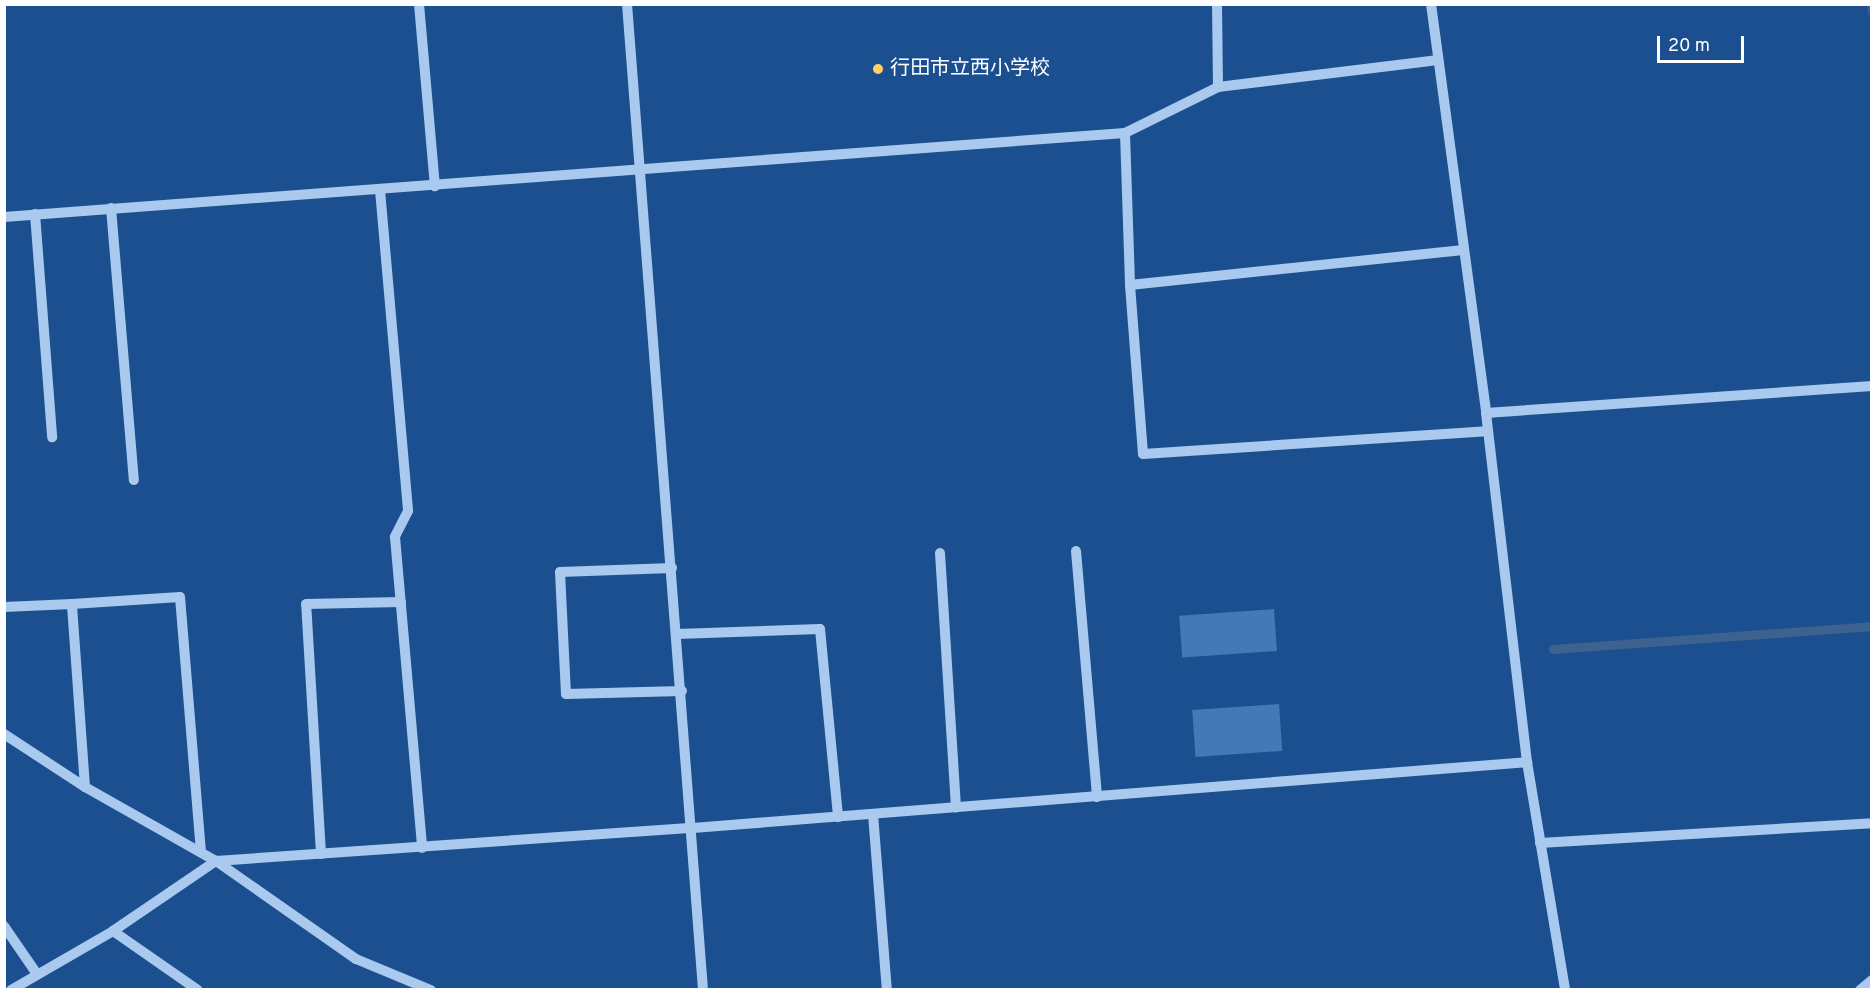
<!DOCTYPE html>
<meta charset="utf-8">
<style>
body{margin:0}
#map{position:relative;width:1876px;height:994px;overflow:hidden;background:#1b4f8f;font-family:Overpass,"Noto Sans JP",sans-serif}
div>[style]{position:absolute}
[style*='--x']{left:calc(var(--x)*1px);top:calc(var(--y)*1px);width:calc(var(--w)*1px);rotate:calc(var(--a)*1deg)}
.stream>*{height:9px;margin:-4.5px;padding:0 4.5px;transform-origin:4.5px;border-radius:4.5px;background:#3c6290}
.building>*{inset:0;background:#4478b7;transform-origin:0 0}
.minor>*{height:10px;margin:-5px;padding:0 5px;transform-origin:5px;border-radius:5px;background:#a9c9ee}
.dots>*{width:16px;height:16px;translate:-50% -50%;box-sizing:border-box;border:3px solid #1b4f8f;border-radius:50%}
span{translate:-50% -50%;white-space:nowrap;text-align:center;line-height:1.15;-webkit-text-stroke:4.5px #1b4f8f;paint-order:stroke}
.poi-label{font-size:20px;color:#fff}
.left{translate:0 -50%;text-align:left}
.frame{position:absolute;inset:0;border:6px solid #fff;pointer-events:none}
.scale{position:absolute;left:1657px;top:36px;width:87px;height:27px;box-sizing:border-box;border:3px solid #fff;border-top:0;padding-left:8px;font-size:18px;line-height:21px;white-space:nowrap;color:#fff;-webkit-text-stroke:4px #1b4f8f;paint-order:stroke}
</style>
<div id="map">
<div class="stream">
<i style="--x:1871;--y:4;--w:7;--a:82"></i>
<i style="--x:1553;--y:649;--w:320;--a:-4.1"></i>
</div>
<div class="building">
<i style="left:1274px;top:609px;width:42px;height:95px;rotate:86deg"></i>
<i style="left:1279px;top:704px;width:47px;height:87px;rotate:86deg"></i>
</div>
<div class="minor">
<i style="--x:419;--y:4;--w:183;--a:85"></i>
<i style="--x:627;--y:4;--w:989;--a:85.59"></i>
<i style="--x:1217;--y:4;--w:83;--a:89.3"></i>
<i style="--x:1431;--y:4;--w:413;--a:82.3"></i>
<i style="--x:1486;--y:413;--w:351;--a:83.3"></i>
<i style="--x:1527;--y:762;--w:231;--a:80.5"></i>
<i style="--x:1125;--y:133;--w:152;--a:88.1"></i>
<i style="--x:1130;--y:285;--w:169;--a:85.6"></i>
<i style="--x:1143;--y:454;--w:344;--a:-3.8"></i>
<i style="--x:380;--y:190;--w:322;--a:85"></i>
<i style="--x:408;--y:511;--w:29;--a:117"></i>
<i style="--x:395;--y:537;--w:312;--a:85"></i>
<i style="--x:111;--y:208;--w:273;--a:85.2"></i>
<i style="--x:35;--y:214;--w:224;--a:85.6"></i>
<i style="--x:4;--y:217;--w:1124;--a:-4.29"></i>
<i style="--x:1125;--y:133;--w:104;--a:-26.3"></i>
<i style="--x:1218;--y:87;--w:222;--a:-7"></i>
<i style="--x:1130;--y:285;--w:335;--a:-6"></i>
<i style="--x:1486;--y:413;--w:387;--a:-4"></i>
<i style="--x:1076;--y:551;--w:247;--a:85.1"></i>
<i style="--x:940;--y:553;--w:255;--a:86.4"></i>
<i style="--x:672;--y:568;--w:112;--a:178"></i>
<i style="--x:560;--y:572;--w:122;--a:87.2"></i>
<i style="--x:566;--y:694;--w:116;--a:-1.5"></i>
<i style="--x:4;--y:607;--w:68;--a:-2.5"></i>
<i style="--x:677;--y:634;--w:143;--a:-2"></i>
<i style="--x:820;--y:629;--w:189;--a:84.5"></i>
<i style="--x:4;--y:734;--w:97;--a:33.2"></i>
<i style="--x:85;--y:787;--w:150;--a:29.5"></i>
<i style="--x:216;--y:861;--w:478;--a:-4"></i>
<i style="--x:693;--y:828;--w:837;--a:-4.52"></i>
<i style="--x:85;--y:787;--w:183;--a:-94.1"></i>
<i style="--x:72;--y:604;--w:108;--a:-3.7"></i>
<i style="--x:180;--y:597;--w:256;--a:85.3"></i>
<i style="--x:873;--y:814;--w:177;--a:85.5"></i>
<i style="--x:1540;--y:843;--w:333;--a:-3.4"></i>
<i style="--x:321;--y:854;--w:250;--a:-93.4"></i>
<i style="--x:306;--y:604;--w:95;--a:-1.2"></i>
<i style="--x:4;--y:926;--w:58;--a:55.5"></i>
<i style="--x:113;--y:931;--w:103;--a:34.8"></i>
<i style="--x:11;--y:990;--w:118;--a:-30"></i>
<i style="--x:113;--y:931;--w:125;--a:-34.2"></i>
<i style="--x:216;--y:861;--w:171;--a:35"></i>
<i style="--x:356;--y:959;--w:81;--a:22.5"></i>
<i style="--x:1860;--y:990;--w:16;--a:-40"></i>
</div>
<div class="dots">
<i style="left:878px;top:69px;background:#ffd166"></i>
</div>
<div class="poi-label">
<span class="left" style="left:890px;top:69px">行田市立西小学校</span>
</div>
<div class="frame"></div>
<div class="scale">20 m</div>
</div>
